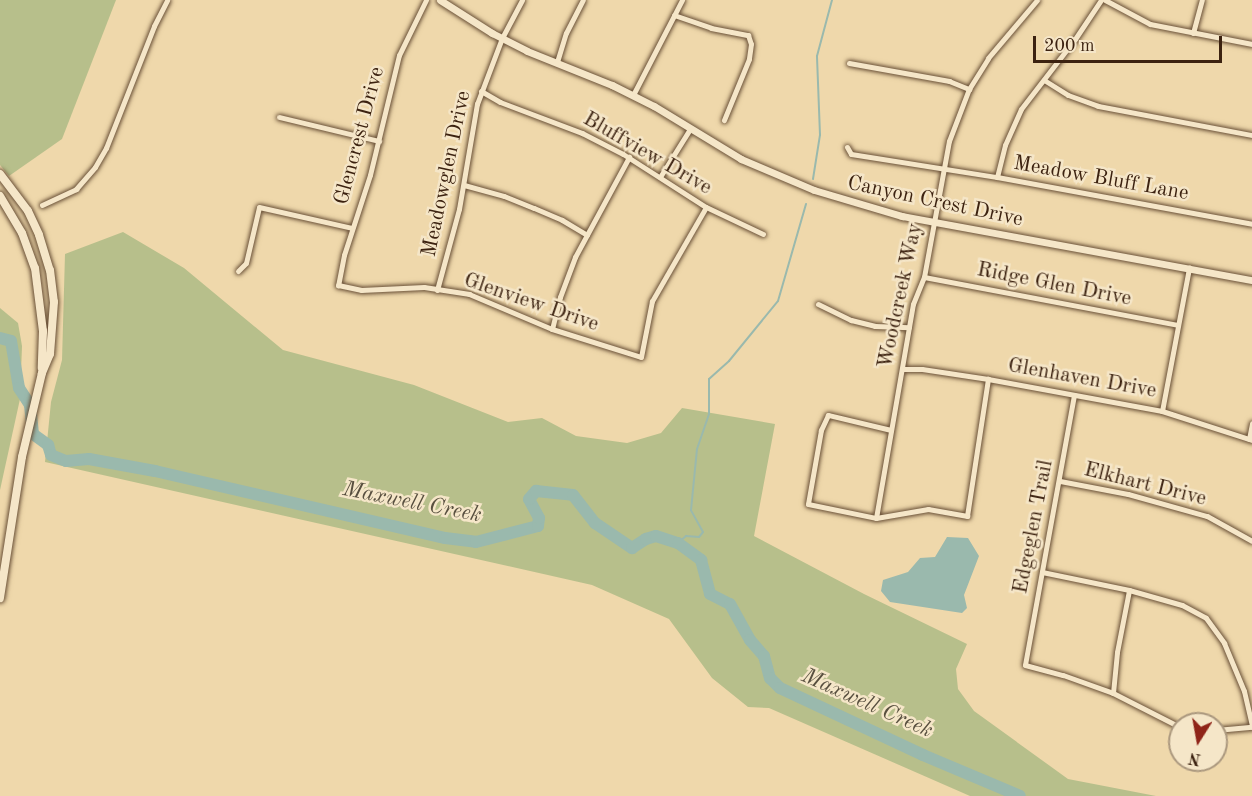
<!DOCTYPE html>
<style>
body{margin:0}
#map{position:relative;width:1252px;height:796px;overflow:hidden;background:#efd8ab;font-family:"Old Standard TT",serif}
div>[style]{position:absolute}
[style*='--x']{left:calc(var(--x)*1px);top:calc(var(--y)*1px);width:calc(var(--w)*1px);rotate:calc(var(--a)*1deg)}
.green>*{inset:0;background:#b7bf8b}
.water>*{inset:0;background:#9ab9ad}
.stream>*{height:2px;margin:-1px;padding:0 1px;transform-origin:1px;border-radius:1px;background:#9ab9ad}
.river>*{height:12px;margin:-6px;padding:0 6px;transform-origin:6px;border-radius:6px;background:#9ab9ad}
.roads{filter:drop-shadow(0 0 2px #695037) drop-shadow(0 0 2px #695037)}
.minor>*{height:5px;margin:-2.5px;padding:0 2.5px;transform-origin:2.5px;border-radius:2.5px;background:#f5e6c8}
.tertiary>*{height:7px;margin:-3.5px;padding:0 3.5px;transform-origin:3.5px;border-radius:3.5px;background:#f5e6c8}
.secondary>*{height:8px;margin:-4px;padding:0 4px;transform-origin:4px;border-radius:4px;background:#f5e6c8}
span{translate:-50% -50%;white-space:nowrap;text-align:center;line-height:1.15;-webkit-text-stroke:5px #f5e6c8;paint-order:stroke}
.street-label{font-size:21px;color:#3c2210}
.water-label{font-size:22px;color:#584f3f;font-style:italic}
.north{position:absolute;left:1168px;top:712px;width:60px;height:60px;box-sizing:border-box;background:#f5e6c8;border:2px solid #ab987e;border-radius:50%;rotate:191deg;font-size:16px;font-weight:700;line-height:24px;text-align:center;color:#3c2210}
.north::after{content:'';display:block;margin:auto;width:21px;height:27px;background:#8f2418;clip-path:polygon(50% 0,100% 100%,50% 72%,0 100%)}
.scale{position:absolute;left:1033px;top:36px;width:189px;height:27px;box-sizing:border-box;border:3px solid #3c2210;border-top:0;padding-left:8px;font-size:18px;line-height:21px;white-space:nowrap;color:#3c2210;-webkit-text-stroke:4px #f5e6c8;paint-order:stroke}
</style>
<div id="map">
<div class="green">
<i style="clip-path:polygon(0 0,116px 0,62px 139px,9px 176px,0 165px)"></i>
<i style="clip-path:polygon(123px 232px,184px 268px,283px 350px,414px 385px,508px 422px,542px 418px,576px 436px,627px 443px,661px 433px,682px 408px,775px 424px,754px 536px,864px 594px,967px 644px,956px 669px,958px 689px,974px 711px,1068px 779px,1156px 796px,970px 796px,769px 708px,748px 707px,712px 678px,669px 619px,592px 585px,45px 462px,51px 402px,62px 360px,65px 254px)"></i>
<i style="clip-path:polygon(0 308px,18px 323px,22px 346px,20px 399px,0 490px)"></i>
</div>
<div class="water">
<i style="clip-path:polygon(947px 537px,968px 538px,979px 556px,964px 595px,967px 608px,962px 613px,890px 602px,881px 591px,883px 580px,908px 572px,920px 558px,935px 557px)"></i>
</div>
<div class="stream">
<i style="--x:813;--y:179;--w:45;--a:-81"></i>
<i style="--x:820;--y:135;--w:79;--a:-92.2"></i>
<i style="--x:817;--y:56;--w:58;--a:-75"></i>
<i style="--x:678;--y:543;--w:11;--a:-41"></i>
<i style="--x:686;--y:536;--w:13;--a:4"></i>
<i style="--x:699;--y:537;--w:6;--a:-51"></i>
<i style="--x:703;--y:532;--w:25;--a:-119"></i>
<i style="--x:691;--y:510;--w:61;--a:-84.4"></i>
<i style="--x:697;--y:449;--w:37;--a:-71"></i>
<i style="--x:709;--y:414;--w:35;--a:-90"></i>
<i style="--x:709;--y:379;--w:27;--a:-42"></i>
<i style="--x:729;--y:361;--w:77;--a:-50.8"></i>
<i style="--x:778;--y:301;--w:101;--a:-73.9"></i>
</div>
<div class="river">
<i style="--x:0;--y:338;--w:11;--a:15"></i>
<i style="--x:11;--y:341;--w:48;--a:80.3"></i>
<i style="--x:19;--y:388;--w:20;--a:57"></i>
<i style="--x:30;--y:405;--w:29;--a:84"></i>
<i style="--x:33;--y:434;--w:19;--a:36"></i>
<i style="--x:48;--y:445;--w:10;--a:73"></i>
<i style="--x:51;--y:455;--w:16;--a:22"></i>
<i style="--x:66;--y:461;--w:23;--a:-5"></i>
<i style="--x:89;--y:459;--w:67;--a:10.3"></i>
<i style="--x:155;--y:471;--w:298;--a:13"></i>
<i style="--x:445;--y:538;--w:31;--a:7"></i>
<i style="--x:476;--y:542;--w:64;--a:-14.5"></i>
<i style="--x:538;--y:526;--w:8;--a:-83"></i>
<i style="--x:539;--y:518;--w:21;--a:-118"></i>
<i style="--x:529;--y:499;--w:11;--a:-49"></i>
<i style="--x:536;--y:491;--w:37;--a:6"></i>
<i style="--x:573;--y:495;--w:36;--a:52"></i>
<i style="--x:595;--y:523;--w:45;--a:34"></i>
<i style="--x:632;--y:548;--w:17;--a:-33"></i>
<i style="--x:646;--y:539;--w:10;--a:-17"></i>
<i style="--x:656;--y:536;--w:23;--a:18"></i>
<i style="--x:678;--y:543;--w:29;--a:36"></i>
<i style="--x:701;--y:560;--w:35;--a:75"></i>
<i style="--x:710;--y:594;--w:22;--a:27"></i>
<i style="--x:730;--y:604;--w:41;--a:60.9"></i>
<i style="--x:750;--y:640;--w:21;--a:49"></i>
<i style="--x:764;--y:656;--w:23;--a:75"></i>
<i style="--x:770;--y:678;--w:14;--a:45"></i>
<i style="--x:780;--y:688;--w:158;--a:25.1"></i>
<i style="--x:923;--y:755;--w:105;--a:22.9"></i>
</div>
<div class="roads">
<div class="minor">
<i style="--x:426;--y:0;--w:61;--a:116.1"></i>
<i style="--x:399;--y:55;--w:123;--a:103.6"></i>
<i style="--x:370;--y:175;--w:84;--a:108"></i>
<i style="--x:344;--y:255;--w:31;--a:101"></i>
<i style="--x:338;--y:285;--w:24;--a:12"></i>
<i style="--x:361;--y:290;--w:63;--a:-2.7"></i>
<i style="--x:424;--y:287;--w:46;--a:8.8"></i>
<i style="--x:469;--y:294;--w:90;--a:22.9"></i>
<i style="--x:552;--y:329;--w:93;--a:17.5"></i>
<i style="--x:641;--y:357;--w:57;--a:-78.9"></i>
<i style="--x:652;--y:301;--w:108;--a:-60.1"></i>
<i style="--x:1105;--y:0;--w:51;--a:28.1"></i>
<i style="--x:1150;--y:24;--w:104;--a:11.1"></i>
<i style="--x:674;--y:15;--w:39;--a:19"></i>
<i style="--x:711;--y:28;--w:38;--a:11"></i>
<i style="--x:748;--y:35;--w:9;--a:72"></i>
<i style="--x:751;--y:44;--w:15;--a:98"></i>
<i style="--x:749;--y:59;--w:66;--a:112.3"></i>
<i style="--x:1193;--y:33;--w:34;--a:-75"></i>
<i style="--x:557;--y:62;--w:30;--a:-73"></i>
<i style="--x:566;--y:33;--w:37;--a:-63"></i>
<i style="--x:849;--y:63;--w:102;--a:10.2"></i>
<i style="--x:949;--y:81;--w:22;--a:22"></i>
<i style="--x:1044;--y:80;--w:28;--a:32"></i>
<i style="--x:1068;--y:95;--w:32;--a:20"></i>
<i style="--x:1098;--y:106;--w:157;--a:10.7"></i>
<i style="--x:481;--y:91;--w:22;--a:30"></i>
<i style="--x:500;--y:102;--w:88;--a:20.7"></i>
<i style="--x:582;--y:133;--w:46;--a:27.1"></i>
<i style="--x:623;--y:154;--w:98;--a:32.6"></i>
<i style="--x:706;--y:207;--w:63;--a:25.3"></i>
<i style="--x:633;--y:95;--w:107;--a:-62.7"></i>
<i style="--x:279;--y:117;--w:103;--a:13.5"></i>
<i style="--x:847;--y:147;--w:8;--a:60"></i>
<i style="--x:851;--y:154;--w:148;--a:9"></i>
<i style="--x:997;--y:177;--w:259;--a:10.4"></i>
<i style="--x:660;--y:177;--w:57;--a:-58"></i>
<i style="--x:997;--y:177;--w:33;--a:-76"></i>
<i style="--x:1005;--y:145;--w:39;--a:-66"></i>
<i style="--x:1021;--y:109;--w:88;--a:-52.4"></i>
<i style="--x:1075;--y:39;--w:47;--a:-56.3"></i>
<i style="--x:464;--y:185;--w:41;--a:15.4"></i>
<i style="--x:504;--y:196;--w:32;--a:22"></i>
<i style="--x:534;--y:208;--w:30;--a:23"></i>
<i style="--x:562;--y:220;--w:29;--a:31"></i>
<i style="--x:42;--y:205;--w:38;--a:-25"></i>
<i style="--x:76;--y:189;--w:29;--a:-49"></i>
<i style="--x:95;--y:167;--w:22;--a:-60"></i>
<i style="--x:106;--y:148;--w:131;--a:-68.5"></i>
<i style="--x:154;--y:26;--w:29;--a:-63"></i>
<i style="--x:238;--y:271;--w:11;--a:-45"></i>
<i style="--x:246;--y:263;--w:57;--a:-76.9"></i>
<i style="--x:259;--y:207;--w:95;--a:12.7"></i>
<i style="--x:924;--y:277;--w:258;--a:10.7"></i>
<i style="--x:437;--y:290;--w:84;--a:-74.8"></i>
<i style="--x:459;--y:209;--w:107;--a:-80.3"></i>
<i style="--x:477;--y:104;--w:71;--a:-69.3"></i>
<i style="--x:502;--y:38;--w:43;--a:-62.2"></i>
<i style="--x:818;--y:304;--w:37;--a:26"></i>
<i style="--x:851;--y:320;--w:25;--a:14"></i>
<i style="--x:875;--y:326;--w:34;--a:2"></i>
<i style="--x:552;--y:329;--w:33;--a:-76"></i>
<i style="--x:560;--y:297;--w:43;--a:-69.4"></i>
<i style="--x:575;--y:257;--w:114;--a:-61.6"></i>
<i style="--x:902;--y:369;--w:20;--a:0"></i>
<i style="--x:922;--y:369;--w:67;--a:8.6"></i>
<i style="--x:988;--y:379;--w:177;--a:10.4"></i>
<i style="--x:1162;--y:411;--w:95;--a:17.9"></i>
<i style="--x:1074;--y:395;--w:274;--a:100.3"></i>
<i style="--x:1025;--y:665;--w:39;--a:15"></i>
<i style="--x:1063;--y:675;--w:53;--a:19.8"></i>
<i style="--x:1113;--y:693;--w:75;--a:26.9"></i>
<i style="--x:1162;--y:411;--w:146;--a:-79.3"></i>
<i style="--x:891;--y:430;--w:65;--a:-166.6"></i>
<i style="--x:828;--y:415;--w:17;--a:115"></i>
<i style="--x:821;--y:430;--w:75;--a:100"></i>
<i style="--x:808;--y:504;--w:69;--a:11.6"></i>
<i style="--x:876;--y:518;--w:53;--a:-9.8"></i>
<i style="--x:928;--y:509;--w:40;--a:10"></i>
<i style="--x:967;--y:516;--w:139;--a:-81.3"></i>
<i style="--x:1249;--y:439;--w:16;--a:-79"></i>
<i style="--x:1060;--y:481;--w:69;--a:10.8"></i>
<i style="--x:1128;--y:494;--w:82;--a:15.6"></i>
<i style="--x:1207;--y:516;--w:51;--a:29.1"></i>
<i style="--x:876;--y:518;--w:217;--a:-80.2"></i>
<i style="--x:913;--y:304;--w:29;--a:-68"></i>
<i style="--x:924;--y:277;--w:138;--a:-79.6"></i>
<i style="--x:949;--y:141;--w:56;--a:-69"></i>
<i style="--x:969;--y:89;--w:36;--a:-58"></i>
<i style="--x:988;--y:58;--w:76;--a:-49.8"></i>
<i style="--x:1042;--y:572;--w:89;--a:11.7"></i>
<i style="--x:1129;--y:590;--w:55;--a:15.8"></i>
<i style="--x:1182;--y:605;--w:27;--a:28"></i>
<i style="--x:1206;--y:618;--w:31;--a:54"></i>
<i style="--x:1224;--y:643;--w:52;--a:67.4"></i>
<i style="--x:1244;--y:691;--w:37;--a:77"></i>
<i style="--x:1113;--y:693;--w:41;--a:-84.4"></i>
<i style="--x:1117;--y:652;--w:63;--a:-79"></i>
<i style="--x:1216;--y:730;--w:36;--a:-5"></i>
</div>
<div class="tertiary">
<i style="--x:440;--y:0;--w:62;--a:32.4"></i>
<i style="--x:492;--y:33;--w:39;--a:27"></i>
<i style="--x:527;--y:51;--w:92;--a:21.8"></i>
<i style="--x:612;--y:85;--w:47;--a:26.6"></i>
<i style="--x:654;--y:106;--w:102;--a:31.3"></i>
<i style="--x:741;--y:159;--w:79;--a:23"></i>
<i style="--x:814;--y:190;--w:92;--a:16.5"></i>
<i style="--x:902;--y:216;--w:356;--a:10.4"></i>
</div>
<div class="secondary">
<i style="--x:0;--y:174;--w:46;--a:52.9"></i>
<i style="--x:28;--y:211;--w:26;--a:65"></i>
<i style="--x:39;--y:235;--w:37;--a:73"></i>
<i style="--x:50;--y:270;--w:32;--a:83"></i>
<i style="--x:54;--y:302;--w:52;--a:94.4"></i>
<i style="--x:50;--y:354;--w:21;--a:113"></i>
<i style="--x:42;--y:373;--w:86;--a:103.4"></i>
<i style="--x:22;--y:457;--w:143;--a:98.9"></i>
<i style="--x:0;--y:196;--w:43;--a:59.3"></i>
<i style="--x:22;--y:233;--w:37;--a:70"></i>
<i style="--x:35;--y:268;--w:64;--a:82.8"></i>
<i style="--x:43;--y:331;--w:37;--a:92"></i>
</div>
</div>
<div class="street-label">
<span style="left:360px;top:136px;rotate:-75deg">Glencrest Drive</span>
<span style="left:647px;top:154px;rotate:30deg">Bluffview Drive</span>
<span style="left:447px;top:174px;rotate:-78deg">Meadowglen Drive</span>
<span style="left:1101px;top:179px;rotate:10deg">Meadow Bluff Lane</span>
<span style="left:935px;top:202px;rotate:12deg">Canyon Crest Drive</span>
<span style="left:1054px;top:285px;rotate:11deg">Ridge Glen Drive</span>
<span style="left:901px;top:296px;rotate:-78deg">Woodcreek Way</span>
<span style="left:531px;top:303px;rotate:19deg">Glenview Drive</span>
<span style="left:1082px;top:379px;rotate:10deg">Glenhaven Drive</span>
<span style="left:1145px;top:485px;rotate:14deg">Elkhart Drive</span>
<span style="left:1034px;top:527px;rotate:-79deg">Edgeglen Trail</span>
</div>
<div class="water-label">
<span style="left:412px;top:503px;rotate:11deg">Maxwell Creek</span>
<span style="left:867px;top:704px;rotate:24deg">Maxwell Creek</span>
</div>
<div class="north">N</div>
<div class="scale">200 m</div>
</div>
